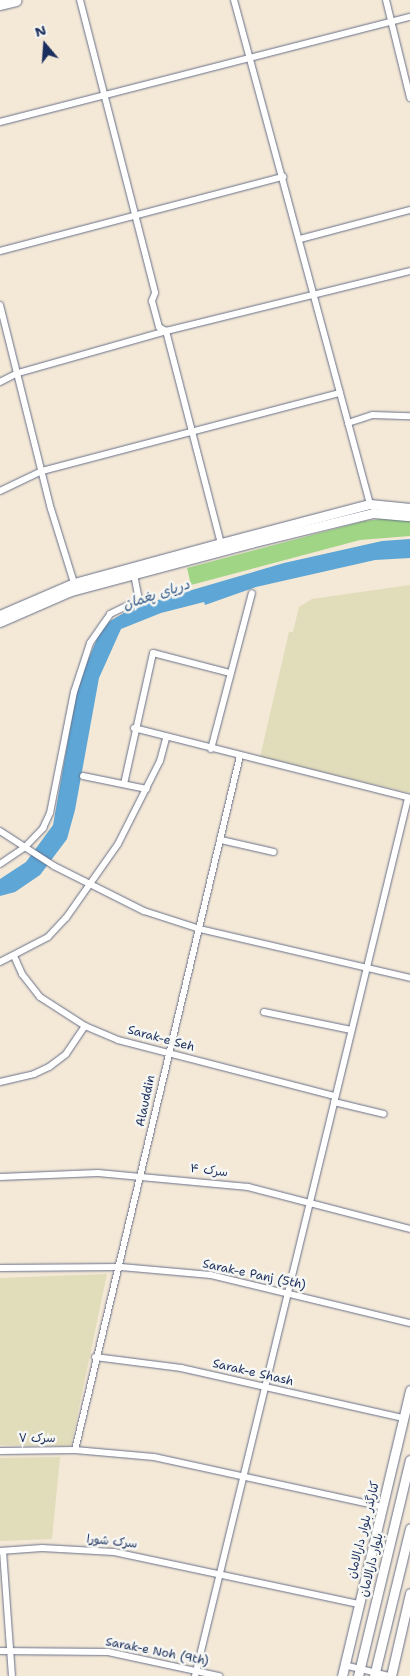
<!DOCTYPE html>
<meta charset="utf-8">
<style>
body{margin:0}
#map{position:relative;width:410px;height:1676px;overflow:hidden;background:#f4e8d7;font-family:"Shantell Sans","Playpen Sans Arabic",sans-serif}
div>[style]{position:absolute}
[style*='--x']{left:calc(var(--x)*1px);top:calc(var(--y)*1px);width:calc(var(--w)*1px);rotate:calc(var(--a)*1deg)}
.built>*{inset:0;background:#e1dcba}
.green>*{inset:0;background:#a0d586}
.water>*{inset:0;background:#5ea6d5}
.roads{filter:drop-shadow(0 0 1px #677088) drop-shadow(0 0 1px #677088)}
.street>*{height:6px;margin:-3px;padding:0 3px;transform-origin:3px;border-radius:3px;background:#fff}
.secondary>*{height:9px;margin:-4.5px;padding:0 4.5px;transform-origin:4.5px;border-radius:4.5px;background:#fff}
.highway>*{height:11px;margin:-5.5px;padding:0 5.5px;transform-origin:5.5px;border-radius:5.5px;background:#fff}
span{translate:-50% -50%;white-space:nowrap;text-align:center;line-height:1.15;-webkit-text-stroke:5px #f6f6f2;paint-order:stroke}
.street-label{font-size:12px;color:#1b2f5e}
.water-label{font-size:14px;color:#325988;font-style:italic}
.north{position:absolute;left:20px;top:20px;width:50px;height:50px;-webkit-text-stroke:4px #f6f6f2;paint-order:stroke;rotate:342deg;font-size:14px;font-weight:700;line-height:20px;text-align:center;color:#1b2f5e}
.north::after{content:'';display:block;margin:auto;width:18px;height:22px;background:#1b2f5e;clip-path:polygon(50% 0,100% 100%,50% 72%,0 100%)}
</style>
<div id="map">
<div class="built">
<i style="clip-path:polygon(410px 585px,410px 793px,260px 757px,289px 632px,293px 632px,299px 607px,312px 599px)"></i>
<i style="clip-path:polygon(107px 1274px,71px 1446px,0 1445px,0 1278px)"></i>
<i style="clip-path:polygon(60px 1457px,52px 1539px,0 1541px,0 1458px)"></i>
</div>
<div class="green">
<i style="clip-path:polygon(387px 518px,410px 521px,410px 536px,360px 540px,191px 585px,187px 568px,365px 521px)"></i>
</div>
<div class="water">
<i style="clip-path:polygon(410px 539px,410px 558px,375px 560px,256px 587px,205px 605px,204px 602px,161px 613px,121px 629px,99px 678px,75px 810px,67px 839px,40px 875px,15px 892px,0 896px,0 879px,26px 862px,53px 825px,78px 684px,99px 634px,110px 621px,134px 607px,284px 563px,382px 541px)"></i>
</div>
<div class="roads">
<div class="street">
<i style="--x:80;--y:0;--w:302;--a:75.6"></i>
<i style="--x:155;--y:293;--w:9;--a:111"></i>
<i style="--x:152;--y:301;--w:27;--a:75"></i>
<i style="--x:159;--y:327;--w:8;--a:30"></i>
<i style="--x:166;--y:331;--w:219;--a:75.5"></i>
<i style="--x:234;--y:0;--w:522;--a:74.9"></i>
<i style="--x:386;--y:0;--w:101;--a:76.2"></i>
<i style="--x:0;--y:122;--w:423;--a:-14.4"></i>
<i style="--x:300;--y:239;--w:114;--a:-14.8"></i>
<i style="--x:0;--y:251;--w:293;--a:-14.7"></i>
<i style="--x:0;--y:305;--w:210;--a:76"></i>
<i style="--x:51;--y:509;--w:77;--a:72.7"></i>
<i style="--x:0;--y:382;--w:20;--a:-27"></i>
<i style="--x:18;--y:373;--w:154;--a:-15.8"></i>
<i style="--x:166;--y:331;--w:251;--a:-13.8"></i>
<i style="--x:348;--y:423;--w:26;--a:-18"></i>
<i style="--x:373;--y:415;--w:37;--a:2"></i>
<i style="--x:0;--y:491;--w:47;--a:-25.5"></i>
<i style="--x:42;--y:471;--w:308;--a:-14.7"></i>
<i style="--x:134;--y:728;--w:285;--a:14.2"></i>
<i style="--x:211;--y:749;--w:161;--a:-75.3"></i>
<i style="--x:83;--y:776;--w:65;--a:11.5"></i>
<i style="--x:124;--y:784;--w:134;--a:-77.5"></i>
<i style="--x:153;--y:653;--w:80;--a:14.6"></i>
<i style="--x:0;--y:831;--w:64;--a:32.9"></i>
<i style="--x:54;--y:866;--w:101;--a:26.6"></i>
<i style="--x:144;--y:911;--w:59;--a:17.8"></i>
<i style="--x:200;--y:929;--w:216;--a:13.1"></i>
<i style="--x:221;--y:840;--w:54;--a:12.8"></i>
<i style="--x:0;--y:864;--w:29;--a:-34"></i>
<i style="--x:24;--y:848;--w:28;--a:-46"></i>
<i style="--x:43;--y:828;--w:17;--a:-65"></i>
<i style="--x:50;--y:813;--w:123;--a:-78.8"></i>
<i style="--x:74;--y:692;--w:52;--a:-71.9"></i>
<i style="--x:90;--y:643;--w:35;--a:-55"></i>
<i style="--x:110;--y:614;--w:32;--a:-26"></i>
<i style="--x:139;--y:600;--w:25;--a:-101"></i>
<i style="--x:14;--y:956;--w:20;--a:66"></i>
<i style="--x:22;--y:974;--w:29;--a:52"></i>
<i style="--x:40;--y:997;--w:54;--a:32.8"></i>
<i style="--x:85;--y:1026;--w:36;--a:23"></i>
<i style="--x:118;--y:1040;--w:224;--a:14.5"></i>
<i style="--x:0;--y:962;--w:54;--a:-27.5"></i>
<i style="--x:48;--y:937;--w:26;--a:-47"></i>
<i style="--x:66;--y:918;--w:90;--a:-54.9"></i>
<i style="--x:118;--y:844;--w:93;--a:-63.2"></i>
<i style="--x:160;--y:761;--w:23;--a:-75"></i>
<i style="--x:264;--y:1012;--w:89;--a:11.7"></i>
<i style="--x:0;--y:1082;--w:35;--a:-13"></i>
<i style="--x:34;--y:1074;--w:17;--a:-25"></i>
<i style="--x:49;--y:1067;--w:21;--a:-37"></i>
<i style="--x:66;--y:1054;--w:34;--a:-56"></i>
<i style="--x:334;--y:1102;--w:51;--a:13.5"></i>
<i style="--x:0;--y:1177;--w:98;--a:-2.3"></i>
<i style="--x:98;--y:1173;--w:151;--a:5.3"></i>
<i style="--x:248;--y:1187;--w:167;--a:14.5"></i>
<i style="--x:0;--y:1268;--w:121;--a:-0.5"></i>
<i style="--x:121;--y:1267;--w:90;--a:5.1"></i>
<i style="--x:211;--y:1275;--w:205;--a:13.6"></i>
<i style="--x:95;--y:1357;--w:87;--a:7.3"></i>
<i style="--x:181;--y:1368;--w:228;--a:12.7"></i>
<i style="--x:75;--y:1450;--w:713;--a:-76.63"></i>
<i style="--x:0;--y:1451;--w:75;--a:-0.8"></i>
<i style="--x:75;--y:1450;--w:79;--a:5.1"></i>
<i style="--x:154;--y:1457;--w:235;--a:12.3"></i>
<i style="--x:0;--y:1551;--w:42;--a:-4.1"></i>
<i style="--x:42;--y:1548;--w:72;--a:3.2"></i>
<i style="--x:114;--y:1552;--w:250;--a:12"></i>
<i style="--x:3;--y:1551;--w:125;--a:85.9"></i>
<i style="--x:0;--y:1651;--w:108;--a:0.5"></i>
<i style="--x:108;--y:1652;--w:114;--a:12.2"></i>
<i style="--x:344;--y:1665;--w:46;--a:13.7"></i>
<i style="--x:195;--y:1676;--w:903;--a:-76.36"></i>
</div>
<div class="secondary">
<i style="--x:0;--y:615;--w:81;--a:-23.4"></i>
<i style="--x:74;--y:583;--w:152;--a:-15.2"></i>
<i style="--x:221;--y:543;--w:154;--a:-14.7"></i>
<i style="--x:370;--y:504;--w:40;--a:5.7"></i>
<i style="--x:0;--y:622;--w:77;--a:-23.6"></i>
<i style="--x:71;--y:591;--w:186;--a:-14.9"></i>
<i style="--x:251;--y:543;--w:126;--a:-13.8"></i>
<i style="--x:373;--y:513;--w:37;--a:5"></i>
<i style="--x:342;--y:1676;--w:294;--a:-76.6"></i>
<i style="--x:358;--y:1676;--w:222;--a:-76.5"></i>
<i style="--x:374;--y:1676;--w:152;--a:-76.3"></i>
<i style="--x:391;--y:1676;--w:85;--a:-77.1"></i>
</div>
<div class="highway">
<i style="--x:0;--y:4;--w:16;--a:-14"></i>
</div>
</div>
<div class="street-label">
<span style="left:161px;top:1039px;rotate:15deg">Sarak-e Seh</span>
<span style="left:146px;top:1101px;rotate:-78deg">Alauddin</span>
<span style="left:209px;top:1171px;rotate:7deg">سرک ۴</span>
<span style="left:254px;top:1275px;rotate:12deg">Sarak-e Panj (5th)</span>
<span style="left:253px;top:1373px;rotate:13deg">Sarak-e Shash</span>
<span style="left:37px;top:1439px">سرک ۷</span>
<span style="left:364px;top:1530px;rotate:-76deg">کنارگذر بلوار دارالامان</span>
<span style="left:112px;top:1542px;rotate:6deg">سرک شورا</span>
<span style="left:372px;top:1565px;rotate:-76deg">بلوار دارالامان</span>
<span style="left:157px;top:1652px;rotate:11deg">Sarak-e Noh (9th)</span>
</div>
<div class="water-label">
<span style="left:156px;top:594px;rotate:-18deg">دریای پغمان</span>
</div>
<div class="north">N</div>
</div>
